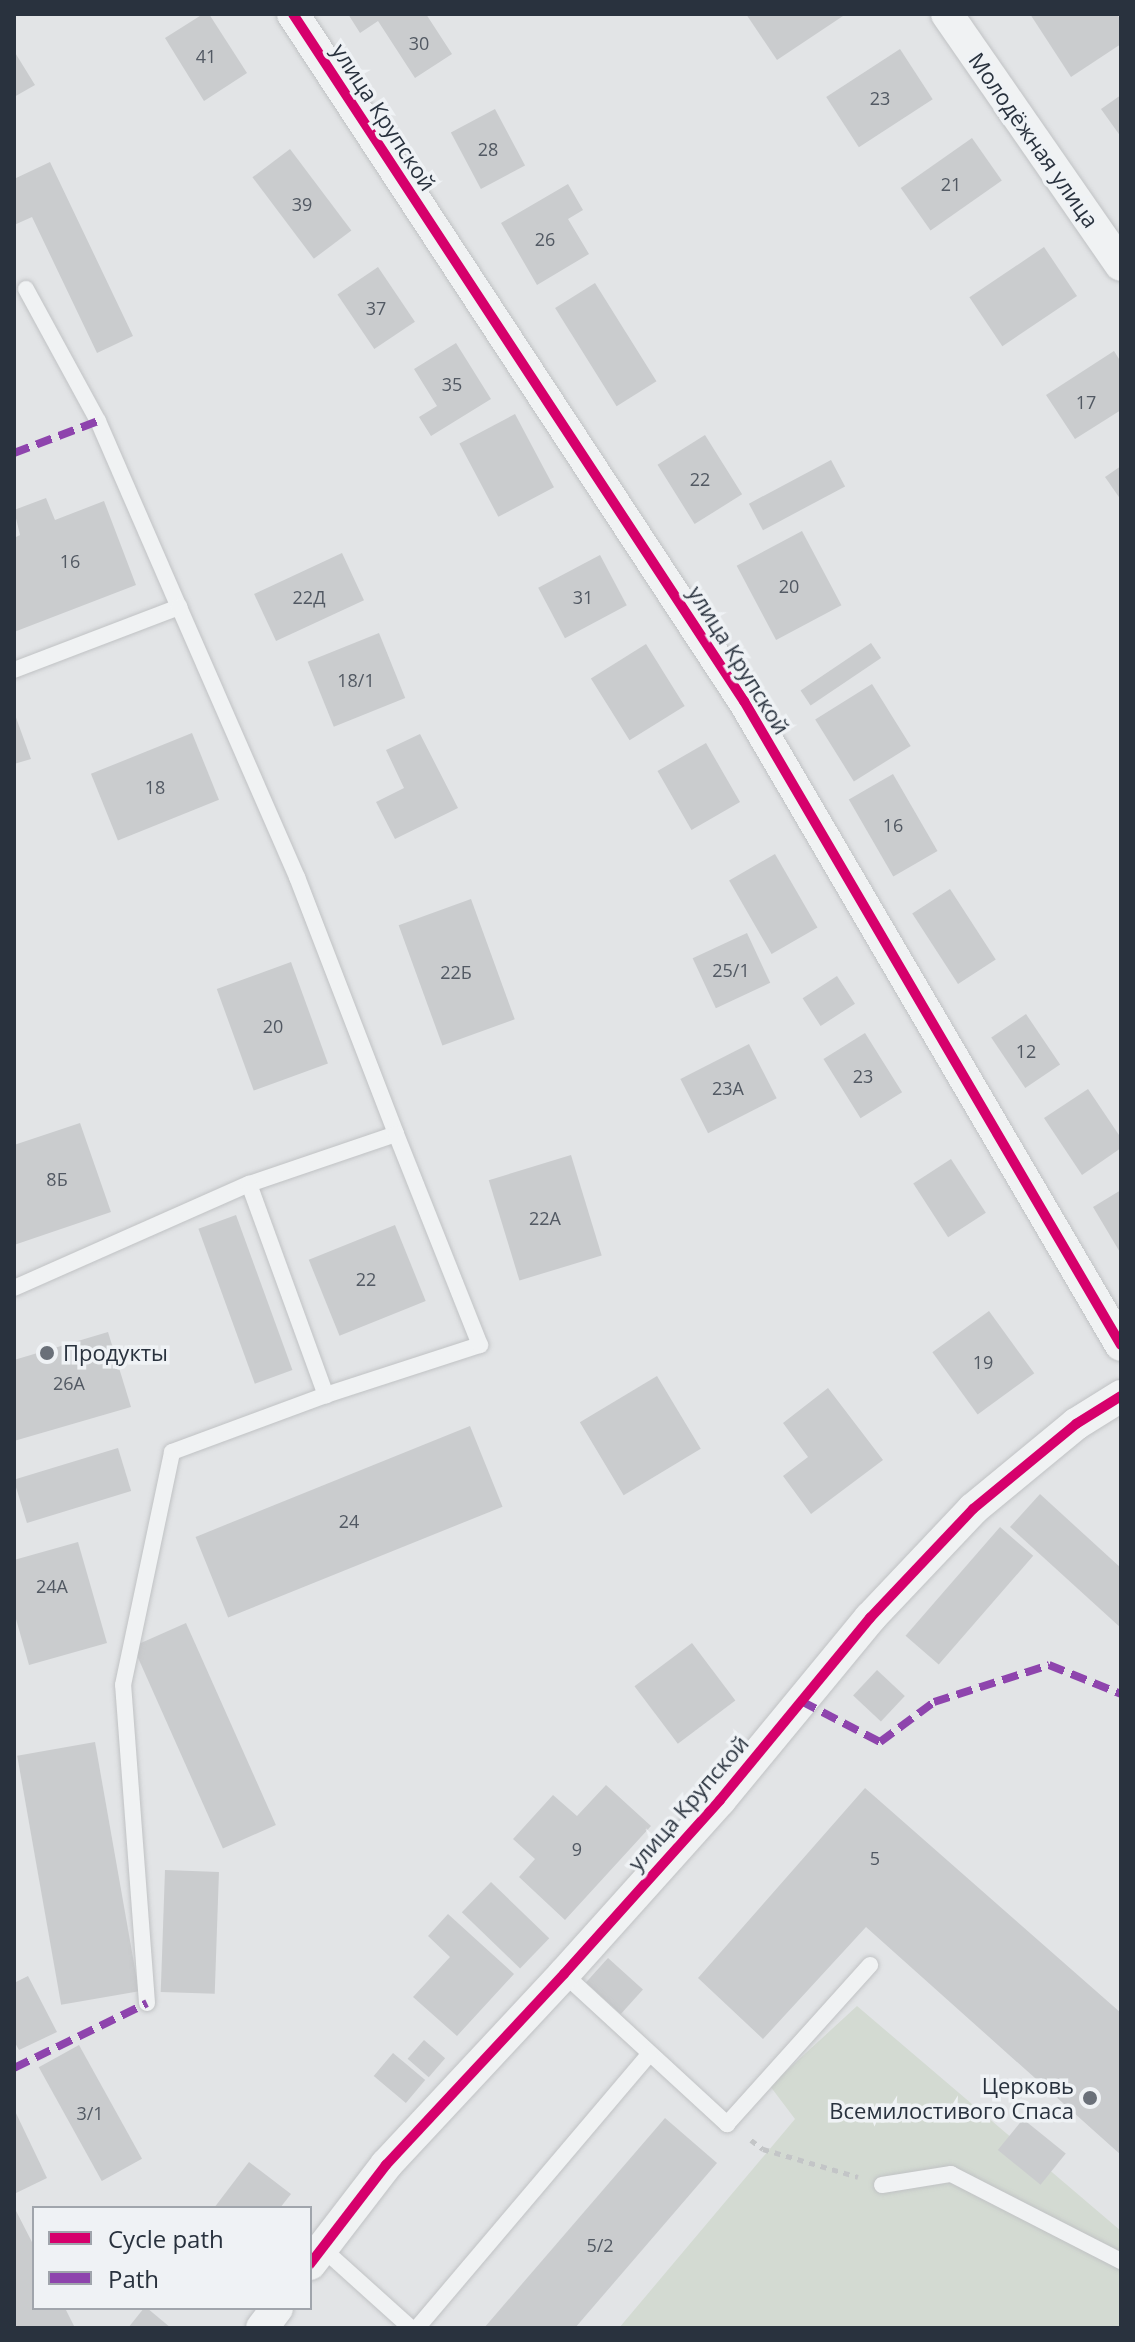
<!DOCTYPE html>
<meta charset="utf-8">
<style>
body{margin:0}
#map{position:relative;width:1135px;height:2342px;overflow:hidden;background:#e2e4e6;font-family:"Open Sans",sans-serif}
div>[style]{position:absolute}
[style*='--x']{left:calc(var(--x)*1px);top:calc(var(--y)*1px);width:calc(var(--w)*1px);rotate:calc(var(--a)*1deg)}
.green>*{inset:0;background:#d3dad2}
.building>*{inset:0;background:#caccce;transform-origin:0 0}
.path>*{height:5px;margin-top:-2.5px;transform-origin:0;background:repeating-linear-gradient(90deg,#c3c5c7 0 6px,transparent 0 12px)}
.roads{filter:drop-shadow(0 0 2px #c0c2c4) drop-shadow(0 0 2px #c0c2c4)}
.service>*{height:16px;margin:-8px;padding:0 8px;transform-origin:8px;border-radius:8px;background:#f0f2f3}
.minor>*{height:32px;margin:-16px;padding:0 16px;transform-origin:16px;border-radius:16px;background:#f0f2f3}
.quiet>*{height:8px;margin-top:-4px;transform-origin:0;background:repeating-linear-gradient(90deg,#8e44ad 0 16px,transparent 0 24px)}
.cycleway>*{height:10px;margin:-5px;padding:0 5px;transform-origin:5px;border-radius:5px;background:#d6006c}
.dots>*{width:22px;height:22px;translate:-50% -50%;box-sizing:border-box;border:4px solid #eff2f5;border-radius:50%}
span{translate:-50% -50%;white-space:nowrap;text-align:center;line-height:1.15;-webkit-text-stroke:7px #eff2f5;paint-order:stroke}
.number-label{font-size:18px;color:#525963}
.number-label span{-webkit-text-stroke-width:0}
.street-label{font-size:22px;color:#29323e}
.poi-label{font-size:22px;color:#29323e}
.left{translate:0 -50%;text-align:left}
.right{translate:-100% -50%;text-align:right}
.frame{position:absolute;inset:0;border:16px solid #29323e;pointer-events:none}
.legend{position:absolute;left:32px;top:2206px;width:280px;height:104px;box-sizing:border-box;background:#eff2f5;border:2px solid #a0a5ac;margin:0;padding:10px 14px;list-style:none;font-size:24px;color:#29323e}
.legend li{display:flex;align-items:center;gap:16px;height:40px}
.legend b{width:40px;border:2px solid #a0a5ac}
</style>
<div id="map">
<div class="green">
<i style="clip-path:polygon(857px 2006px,1121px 2231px,1121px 2328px,619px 2328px,795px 2119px,770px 2086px)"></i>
</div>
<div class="building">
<i style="clip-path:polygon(203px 14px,209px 14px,247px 73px,204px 101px,165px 38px)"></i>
<i style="clip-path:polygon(348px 14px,426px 14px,452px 54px,415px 78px,378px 21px,360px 33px)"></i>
<i style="clip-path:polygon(746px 14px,846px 14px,777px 60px)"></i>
<i style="clip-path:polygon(1030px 14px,1117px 14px,1121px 21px,1121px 44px,1071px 77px)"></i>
<i style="left:900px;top:49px;width:60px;height:88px;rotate:57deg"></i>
<i style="clip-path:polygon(14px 51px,35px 85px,14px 97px)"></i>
<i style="clip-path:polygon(1121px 95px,1121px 137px,1101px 109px)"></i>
<i style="left:495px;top:109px;width:64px;height:50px;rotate:62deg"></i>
<i style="left:972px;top:138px;width:52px;height:87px;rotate:55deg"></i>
<i style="left:290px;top:149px;width:102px;height:47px;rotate:53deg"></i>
<i style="clip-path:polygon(50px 162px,133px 336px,97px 353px,32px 217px,14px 225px,14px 179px)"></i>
<i style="clip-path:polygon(568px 184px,583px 210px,568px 219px,589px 254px,537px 285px,501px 223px)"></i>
<i style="left:1044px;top:247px;width:59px;height:90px;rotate:56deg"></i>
<i style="left:378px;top:267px;width:66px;height:49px;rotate:56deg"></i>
<i style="left:595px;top:283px;width:116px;height:47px;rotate:58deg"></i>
<i style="clip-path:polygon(456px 343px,491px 399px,431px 436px,419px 417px,437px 406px,414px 369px)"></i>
<i style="clip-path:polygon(1114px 351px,1121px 362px,1121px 410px,1075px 439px,1046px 395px)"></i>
<i style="left:515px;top:414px;width:83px;height:63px;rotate:62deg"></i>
<i style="left:705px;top:435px;width:70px;height:56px;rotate:58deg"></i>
<i style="left:831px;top:460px;width:30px;height:93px;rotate:62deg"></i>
<i style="clip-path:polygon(1121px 466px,1121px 500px,1105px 477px)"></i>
<i style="clip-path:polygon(46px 498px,55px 520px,104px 501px,136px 585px,14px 632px,14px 538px,20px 535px,14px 510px)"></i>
<i style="left:802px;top:531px;width:84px;height:74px;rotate:62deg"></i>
<i style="left:342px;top:553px;width:52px;height:97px;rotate:65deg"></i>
<i style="left:600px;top:555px;width:57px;height:70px;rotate:62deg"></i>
<i style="left:379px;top:633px;width:70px;height:77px;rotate:68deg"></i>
<i style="left:871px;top:643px;width:18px;height:85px;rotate:56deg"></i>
<i style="left:646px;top:644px;width:73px;height:65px;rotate:58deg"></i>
<i style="left:872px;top:684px;width:73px;height:67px;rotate:58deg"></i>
<i style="clip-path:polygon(14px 712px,31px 759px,14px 764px)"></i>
<i style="left:192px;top:733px;width:72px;height:109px;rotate:68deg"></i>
<i style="clip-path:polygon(420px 734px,458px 808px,395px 839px,376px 802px,404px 788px,386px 750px)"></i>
<i style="left:706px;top:743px;width:68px;height:56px;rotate:60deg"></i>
<i style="left:893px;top:774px;width:89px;height:51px;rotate:60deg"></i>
<i style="left:775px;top:854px;width:85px;height:53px;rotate:60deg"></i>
<i style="left:950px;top:889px;width:84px;height:45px;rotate:57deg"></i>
<i style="left:471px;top:899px;width:128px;height:77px;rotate:70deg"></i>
<i style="left:747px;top:933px;width:55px;height:60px;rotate:65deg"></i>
<i style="left:291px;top:962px;width:108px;height:79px;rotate:70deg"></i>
<i style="left:837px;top:976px;width:33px;height:41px;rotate:57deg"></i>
<i style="left:1026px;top:1014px;width:61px;height:42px;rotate:56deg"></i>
<i style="left:865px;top:1033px;width:70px;height:49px;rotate:58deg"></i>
<i style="left:749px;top:1044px;width:61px;height:77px;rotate:63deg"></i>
<i style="clip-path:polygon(1088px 1089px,1121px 1138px,1121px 1148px,1082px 1175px,1044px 1118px)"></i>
<i style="clip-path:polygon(80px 1123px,111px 1212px,14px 1245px,14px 1145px)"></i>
<i style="left:571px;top:1155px;width:105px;height:86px;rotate:73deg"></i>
<i style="left:951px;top:1159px;width:64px;height:45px;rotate:57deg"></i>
<i style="clip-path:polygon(1121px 1190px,1121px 1254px,1093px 1207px)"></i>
<i style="left:236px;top:1215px;width:165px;height:40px;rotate:70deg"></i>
<i style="left:395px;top:1225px;width:82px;height:93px;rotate:68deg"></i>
<i style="left:989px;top:1311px;width:77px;height:70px;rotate:54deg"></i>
<i style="clip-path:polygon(108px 1332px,131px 1407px,14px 1441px,14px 1360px)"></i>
<i style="left:657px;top:1376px;width:85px;height:90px;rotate:59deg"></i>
<i style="clip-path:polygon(828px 1388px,883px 1460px,811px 1514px,783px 1476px,808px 1457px,783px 1423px)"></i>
<i style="left:470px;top:1426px;width:87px;height:296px;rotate:68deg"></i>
<i style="left:118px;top:1448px;width:45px;height:109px;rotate:73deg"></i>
<i style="clip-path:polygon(1040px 1494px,1121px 1568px,1121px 1628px,1010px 1527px)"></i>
<i style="left:1000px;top:1527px;width:44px;height:144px;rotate:41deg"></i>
<i style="clip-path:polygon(78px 1542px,107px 1643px,29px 1665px,14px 1612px,14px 1560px)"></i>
<i style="left:186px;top:1623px;width:221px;height:58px;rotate:66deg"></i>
<i style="left:692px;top:1643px;width:72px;height:72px;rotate:53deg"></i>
<i style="left:877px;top:1670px;width:38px;height:35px;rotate:43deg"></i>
<i style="left:95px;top:1742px;width:253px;height:79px;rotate:80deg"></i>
<i style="clip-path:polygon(606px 1785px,651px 1826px,565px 1920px,519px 1877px,535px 1859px,513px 1839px,553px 1795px,577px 1816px)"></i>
<i style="clip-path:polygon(865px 1788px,1121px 2013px,1121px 2155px,866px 1927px,763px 2039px,698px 1978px)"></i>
<i style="left:165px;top:1870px;width:54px;height:122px;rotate:2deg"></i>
<i style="left:491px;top:1882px;width:81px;height:42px;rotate:44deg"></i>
<i style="clip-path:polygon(448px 1914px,514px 1974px,457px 2036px,413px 1997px,450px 1957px,428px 1936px)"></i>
<i style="left:608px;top:1958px;width:47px;height:33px;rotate:42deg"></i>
<i style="clip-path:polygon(28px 1976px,57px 2032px,19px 2050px,14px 2041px,14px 1983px)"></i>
<i style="left:424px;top:2040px;width:28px;height:25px;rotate:41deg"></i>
<i style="left:79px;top:2045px;width:130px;height:46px;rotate:61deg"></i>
<i style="left:393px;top:2053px;width:42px;height:30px;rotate:40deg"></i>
<i style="clip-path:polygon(14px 2109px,47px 2178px,14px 2194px)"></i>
<i style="clip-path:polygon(665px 2118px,717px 2163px,575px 2328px,484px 2328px)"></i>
<i style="left:1023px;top:2119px;width:55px;height:40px;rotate:39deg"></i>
<i style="clip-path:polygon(249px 2162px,291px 2194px,280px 2208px,214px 2208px)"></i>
<i style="clip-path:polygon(14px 2207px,34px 2246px,34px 2308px,65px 2308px,75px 2328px,14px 2328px)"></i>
<i style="clip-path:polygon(144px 2308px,147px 2308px,171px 2328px,128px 2328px)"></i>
</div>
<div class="path">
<i style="--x:751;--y:2140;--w:15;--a:37"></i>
<i style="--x:763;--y:2149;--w:99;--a:16.4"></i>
</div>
<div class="roads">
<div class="service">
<i style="--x:26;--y:289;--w:150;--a:61.4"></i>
<i style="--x:98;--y:421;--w:203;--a:66.5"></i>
<i style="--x:14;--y:670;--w:177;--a:-20.9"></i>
<i style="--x:179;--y:607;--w:295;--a:66.4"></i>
<i style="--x:297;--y:877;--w:275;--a:68.9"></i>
<i style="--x:396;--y:1134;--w:155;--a:161.2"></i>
<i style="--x:14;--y:1288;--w:257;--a:-23.9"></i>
<i style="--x:249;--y:1184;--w:225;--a:70"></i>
<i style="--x:326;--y:1395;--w:162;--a:-18"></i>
<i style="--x:480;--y:1345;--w:227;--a:-111.7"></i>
<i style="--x:564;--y:1974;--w:222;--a:42.6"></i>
<i style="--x:727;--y:2124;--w:214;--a:-48"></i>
<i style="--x:147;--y:2003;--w:319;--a:-94.3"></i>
<i style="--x:123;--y:1685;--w:238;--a:-78.1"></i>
<i style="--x:172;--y:1452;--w:164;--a:-20.3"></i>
<i style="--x:882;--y:2185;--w:70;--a:-9.1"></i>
<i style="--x:951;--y:2174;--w:191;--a:27.1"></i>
<i style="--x:322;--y:2248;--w:120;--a:42"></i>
<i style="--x:417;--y:2328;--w:359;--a:-49.7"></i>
</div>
<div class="minor">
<i style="--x:293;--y:14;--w:822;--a:56.72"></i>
<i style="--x:744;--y:701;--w:746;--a:59.66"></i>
<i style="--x:947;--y:14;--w:305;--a:55.3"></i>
<i style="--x:310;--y:2264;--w:125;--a:-52.5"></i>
<i style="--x:386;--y:2165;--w:261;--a:-47"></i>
<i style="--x:564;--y:1974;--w:234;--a:-48.1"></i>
<i style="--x:720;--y:1800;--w:236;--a:-50.5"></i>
<i style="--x:870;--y:1618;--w:150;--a:-46.6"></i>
<i style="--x:973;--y:1509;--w:134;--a:-39.5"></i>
<i style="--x:1076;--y:1424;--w:53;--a:-31.9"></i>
<i style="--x:262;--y:2328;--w:25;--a:-53"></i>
</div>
</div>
<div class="quiet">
<i style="--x:14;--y:453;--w:90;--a:-20.9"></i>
<i style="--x:801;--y:1701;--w:89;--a:27.4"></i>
<i style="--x:880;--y:1742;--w:67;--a:-36.5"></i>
<i style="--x:934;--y:1702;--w:121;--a:-17.8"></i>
<i style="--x:1049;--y:1665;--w:78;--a:21.9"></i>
<i style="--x:14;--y:2068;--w:148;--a:-26"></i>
</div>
<div class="cycleway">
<i style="--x:293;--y:14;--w:822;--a:56.72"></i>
<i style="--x:744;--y:701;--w:746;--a:59.66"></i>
<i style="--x:310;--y:2264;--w:125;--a:-52.5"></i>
<i style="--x:386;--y:2165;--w:261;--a:-47"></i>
<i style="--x:564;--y:1974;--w:234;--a:-48.1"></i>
<i style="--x:720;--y:1800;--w:236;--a:-50.5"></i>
<i style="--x:870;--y:1618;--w:150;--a:-46.6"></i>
<i style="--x:973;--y:1509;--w:134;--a:-39.5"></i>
<i style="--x:1076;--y:1424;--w:53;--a:-31.9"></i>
</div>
<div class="dots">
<i style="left:47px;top:1353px;background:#6a7079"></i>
<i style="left:1090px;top:2098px;background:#6a7079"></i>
</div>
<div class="number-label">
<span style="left:419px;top:43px">30</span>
<span style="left:206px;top:56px">41</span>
<span style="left:880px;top:98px">23</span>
<span style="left:488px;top:149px">28</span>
<span style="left:951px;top:184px">21</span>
<span style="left:302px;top:204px">39</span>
<span style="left:545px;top:239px">26</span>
<span style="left:376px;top:308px">37</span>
<span style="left:452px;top:384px">35</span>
<span style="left:1086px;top:402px">17</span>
<span style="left:700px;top:479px">22</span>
<span style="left:70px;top:561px">16</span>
<span style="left:789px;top:586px">20</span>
<span style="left:309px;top:597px">22Д</span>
<span style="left:583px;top:597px">31</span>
<span style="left:356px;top:680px">18/1</span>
<span style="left:155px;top:787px">18</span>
<span style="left:893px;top:825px">16</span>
<span style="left:731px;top:970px">25/1</span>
<span style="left:456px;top:972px">22Б</span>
<span style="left:273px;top:1026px">20</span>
<span style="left:1026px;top:1051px">12</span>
<span style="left:863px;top:1076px">23</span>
<span style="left:728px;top:1088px">23А</span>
<span style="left:57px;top:1179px">8Б</span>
<span style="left:545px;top:1218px">22А</span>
<span style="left:366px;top:1279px">22</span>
<span style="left:983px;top:1362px">19</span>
<span style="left:69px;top:1383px">26А</span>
<span style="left:349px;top:1521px">24</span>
<span style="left:52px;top:1586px">24А</span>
<span style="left:577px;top:1849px">9</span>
<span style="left:875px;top:1858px">5</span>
<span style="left:90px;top:2113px">3/1</span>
<span style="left:600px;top:2245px">5/2</span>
</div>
<div class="street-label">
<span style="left:384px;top:117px;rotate:57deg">улица Крупской</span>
<span style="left:1034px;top:140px;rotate:55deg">Молодёжная улица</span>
<span style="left:739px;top:660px;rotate:58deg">улица Крупской</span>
<span style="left:688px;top:1803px;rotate:-49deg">улица Крупской</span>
</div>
<div class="poi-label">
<span class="left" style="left:63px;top:1353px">Продукты</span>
<span class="right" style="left:1074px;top:2098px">Церковь<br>Всемилостивого Спаса</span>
</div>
<div class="frame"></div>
<ul class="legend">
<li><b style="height:10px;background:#d6006c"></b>Cycle path</li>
<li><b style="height:10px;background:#8e44ad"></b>Path</li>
</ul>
</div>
